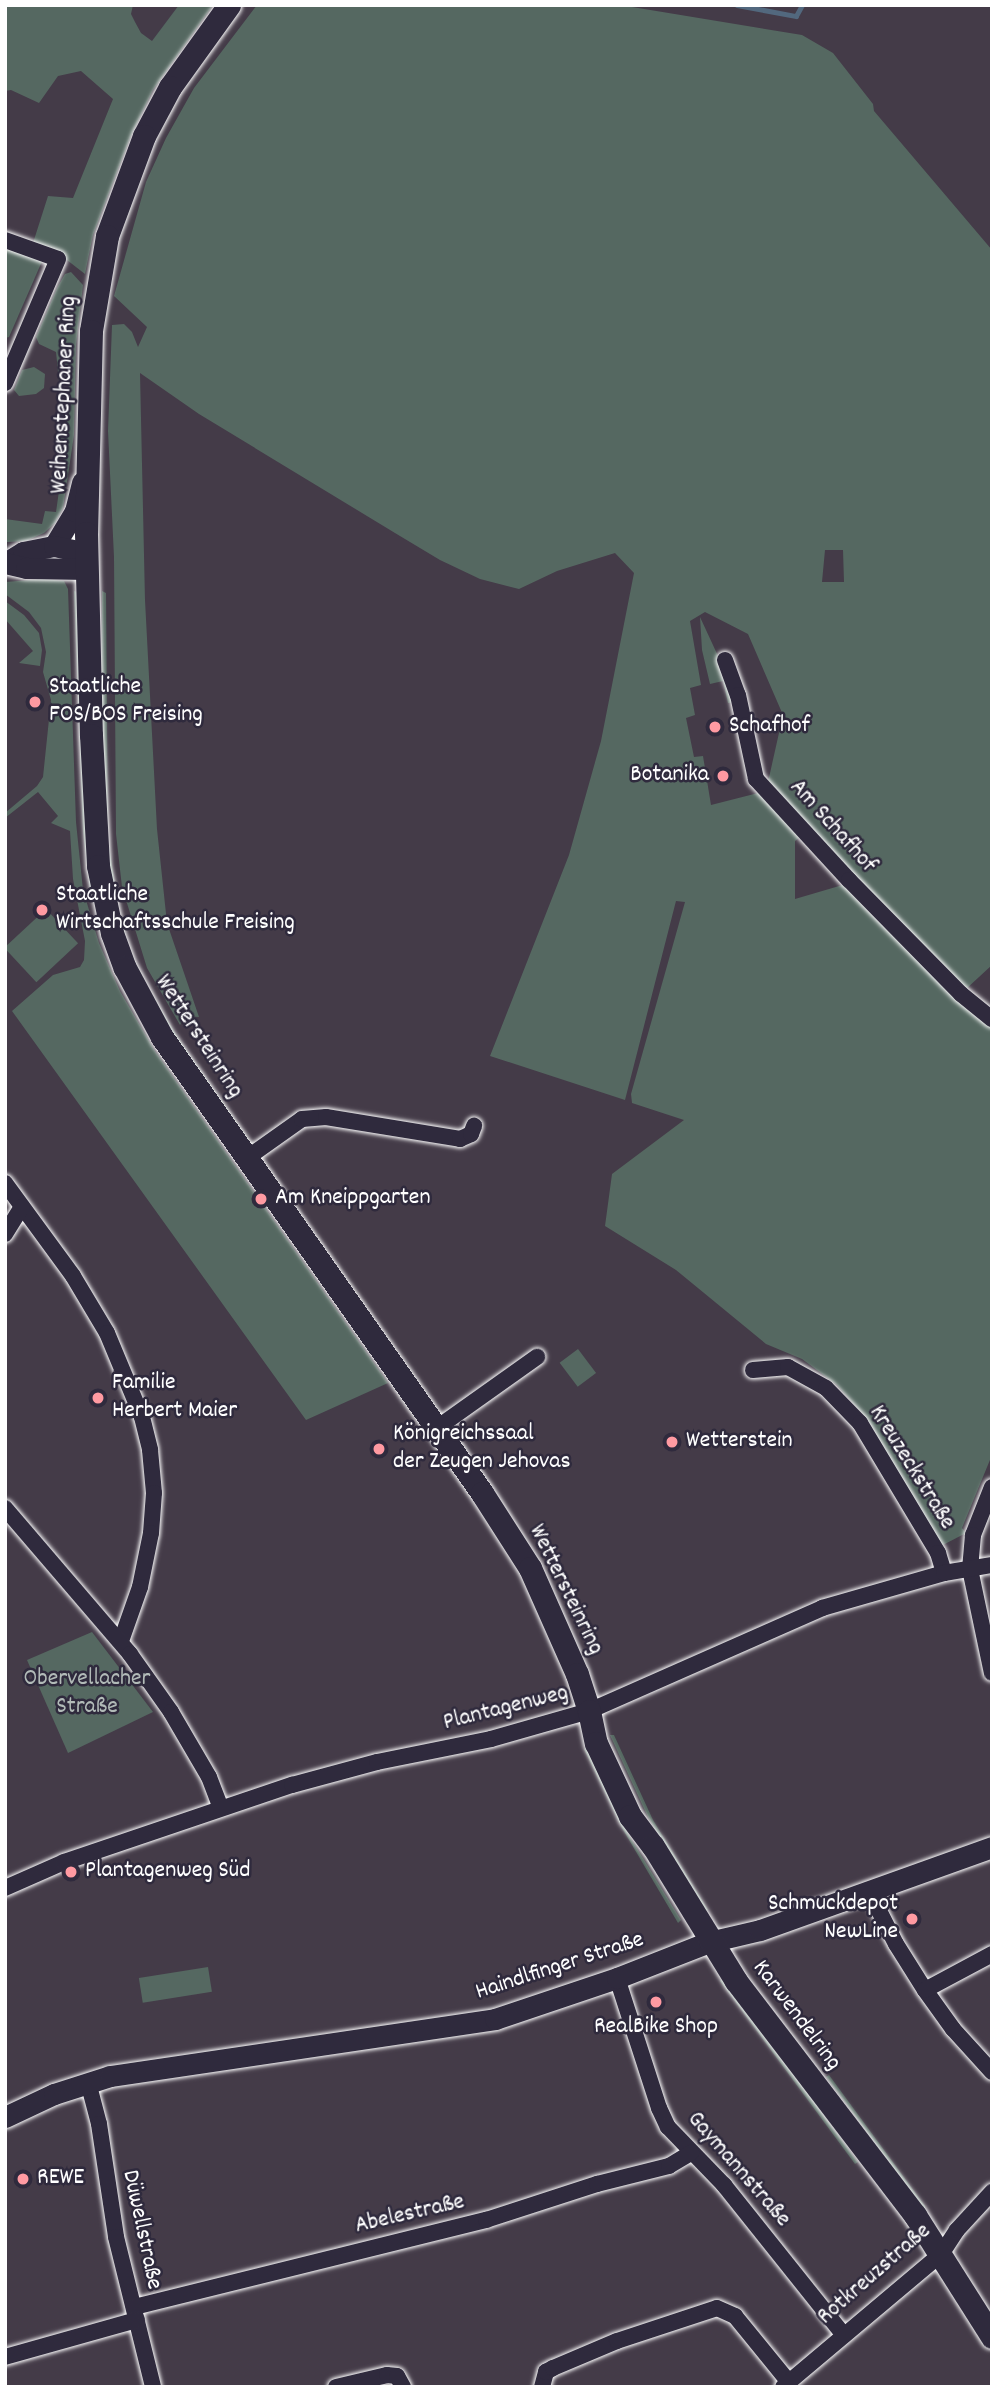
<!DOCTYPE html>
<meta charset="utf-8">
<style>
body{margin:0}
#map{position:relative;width:997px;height:2392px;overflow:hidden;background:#443b48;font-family:Dekko,sans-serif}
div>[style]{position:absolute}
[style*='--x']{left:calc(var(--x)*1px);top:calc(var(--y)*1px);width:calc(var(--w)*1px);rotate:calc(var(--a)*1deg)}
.green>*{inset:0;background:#556861;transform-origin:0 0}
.stream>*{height:4.5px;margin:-2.25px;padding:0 2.25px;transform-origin:2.25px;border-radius:2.25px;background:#52687e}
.roads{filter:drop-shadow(0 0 2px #fff) drop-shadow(0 0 2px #fff)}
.minor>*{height:16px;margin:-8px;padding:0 8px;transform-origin:8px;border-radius:8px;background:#2f2a3d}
.tertiary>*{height:21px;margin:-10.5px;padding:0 10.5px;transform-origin:10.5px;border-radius:10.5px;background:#2f2a3d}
.secondary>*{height:23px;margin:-11.5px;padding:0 11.5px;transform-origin:11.5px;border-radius:11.5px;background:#2f2a3d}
.dots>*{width:19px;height:19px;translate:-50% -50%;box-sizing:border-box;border:4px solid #2f2a3d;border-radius:50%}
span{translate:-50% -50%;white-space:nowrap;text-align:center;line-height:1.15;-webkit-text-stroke:5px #2f2a3d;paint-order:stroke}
.street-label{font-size:24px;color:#fff}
.poi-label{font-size:24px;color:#fff}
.left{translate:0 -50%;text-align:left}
.right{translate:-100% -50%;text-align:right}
.park-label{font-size:24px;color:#b2bbb8}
.frame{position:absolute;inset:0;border:7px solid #fff;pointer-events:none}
</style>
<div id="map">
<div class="green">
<i style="clip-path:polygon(5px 5px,133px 5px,131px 14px,135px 22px,141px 33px,152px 41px,179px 5px,213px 5px,153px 90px,130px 138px,93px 235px,85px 274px,54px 250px,33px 243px,48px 196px,73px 198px,113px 99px,81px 71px,58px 76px,39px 103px,11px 90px,5px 91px)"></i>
<i style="clip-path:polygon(evenodd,257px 5px,620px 5px,802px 35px,833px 53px,873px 104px,874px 111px,992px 250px,992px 965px,966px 989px,809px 829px,795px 841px,795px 899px,846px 884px,992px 1025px,992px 1455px,962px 1528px,966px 1533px,941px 1546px,867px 1419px,837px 1385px,802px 1359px,766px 1344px,676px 1270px,605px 1226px,612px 1174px,684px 1120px,632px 1103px,631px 1094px,685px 902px,676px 901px,625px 1100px,490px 1056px,569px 855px,601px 741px,634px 573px,615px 553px,557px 571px,519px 589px,480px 579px,440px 560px,395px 533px,199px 414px,140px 373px,145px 600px,157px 829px,167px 923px,199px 1017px,186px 1016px,180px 1025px,147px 968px,122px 887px,116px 834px,114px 557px,108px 431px,112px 325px,124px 324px,132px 332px,138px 347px,147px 327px,114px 296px,146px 182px,166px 138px,194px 88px,257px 5px,825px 550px,843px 550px,844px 582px,822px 582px,825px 550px,257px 5px,705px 612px,748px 634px,783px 715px,766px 791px,711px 805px,703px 756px,694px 757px,686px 718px,695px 715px,690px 688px,701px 685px,690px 621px,705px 612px)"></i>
<i style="clip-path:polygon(5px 247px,43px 259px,9px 337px,5px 338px)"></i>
<i style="clip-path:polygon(71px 272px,83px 285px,76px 345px,74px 435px,63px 508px,55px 523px,44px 533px,26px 541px,8px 542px,5px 542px,5px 519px,42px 524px,45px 511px,56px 512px,60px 484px,50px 481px,53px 473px,62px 472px,65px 450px,55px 447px,57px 438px,66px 438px,67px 416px,58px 415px,58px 410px,61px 404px,68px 404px,69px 382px,59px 381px,56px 352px,39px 344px,36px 337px,57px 288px,65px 274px)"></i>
<i style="clip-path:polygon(34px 367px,45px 374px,44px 388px,36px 394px,19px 396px,14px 390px,22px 370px)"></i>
<i style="clip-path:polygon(44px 579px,64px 581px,68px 589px,76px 822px,83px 890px,99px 943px,120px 991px,155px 1051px,388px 1383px,306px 1420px,12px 1011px,53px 975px,80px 967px,84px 960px,85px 941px,73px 879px,70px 831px,51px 823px,58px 816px,38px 792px,5px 818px,5px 813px,37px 786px,43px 777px,51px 700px,43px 672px,46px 652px,41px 628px,29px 612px,5px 594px,5px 582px)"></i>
<i style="clip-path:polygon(74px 591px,77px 592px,97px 909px,90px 891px,83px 832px)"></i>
<i style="clip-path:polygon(102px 591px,106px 593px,108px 840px,120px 916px,131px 953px,148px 987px,178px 1038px,249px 1140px,244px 1138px,180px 1050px,134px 968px,107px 872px,101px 756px)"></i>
<i style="clip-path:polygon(5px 601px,24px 615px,39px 633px,42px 650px,40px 666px,19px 663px,33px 651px,5px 619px)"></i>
<i style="clip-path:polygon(700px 617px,731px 684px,735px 702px,728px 703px,723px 681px,710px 684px,702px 650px)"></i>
<i style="left:46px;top:909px;width:47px;height:57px;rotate:47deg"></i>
<i style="left:578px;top:1349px;width:30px;height:23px;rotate:53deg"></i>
<i style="clip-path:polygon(92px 1632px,153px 1712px,68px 1753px,27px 1660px)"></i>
<i style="clip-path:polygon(610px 1735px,614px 1735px,653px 1820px,708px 1910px,705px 1912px,648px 1817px)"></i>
<i style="clip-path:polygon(588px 1748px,628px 1834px,681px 1920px,678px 1923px,622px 1828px,584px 1749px)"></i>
<i style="left:208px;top:1967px;width:25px;height:70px;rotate:81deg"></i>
<i style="clip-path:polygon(723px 1977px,858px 2162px,855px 2164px,720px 1981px)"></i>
<i style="clip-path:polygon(829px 2075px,925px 2206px,925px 2211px,826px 2077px)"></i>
</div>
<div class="stream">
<i style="--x:737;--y:5;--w:60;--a:10.6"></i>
<i style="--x:796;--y:16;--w:13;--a:-61"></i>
</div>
<div class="roads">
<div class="minor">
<i style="--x:5;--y:240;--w:56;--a:19.7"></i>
<i style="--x:58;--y:259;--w:135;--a:113.1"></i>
<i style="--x:725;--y:660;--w:37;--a:70"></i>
<i style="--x:738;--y:695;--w:86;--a:77.9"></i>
<i style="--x:756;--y:779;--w:137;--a:47.4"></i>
<i style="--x:849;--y:880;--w:160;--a:45.5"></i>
<i style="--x:961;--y:994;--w:40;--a:39"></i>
<i style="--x:247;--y:1158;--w:67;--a:-35.3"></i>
<i style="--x:302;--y:1119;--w:24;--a:-5"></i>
<i style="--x:326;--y:1117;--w:136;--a:9.3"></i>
<i style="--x:460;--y:1139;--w:12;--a:-24"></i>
<i style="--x:471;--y:1134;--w:9;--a:-69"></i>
<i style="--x:5;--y:1183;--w:115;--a:53.8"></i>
<i style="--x:73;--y:1276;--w:66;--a:59.2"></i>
<i style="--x:107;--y:1333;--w:91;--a:67.4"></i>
<i style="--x:142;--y:1417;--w:34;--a:76"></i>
<i style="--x:150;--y:1450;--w:43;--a:84.7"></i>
<i style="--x:154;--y:1493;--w:40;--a:94.3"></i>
<i style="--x:151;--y:1533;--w:55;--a:101.5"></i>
<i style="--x:140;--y:1587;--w:57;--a:109.4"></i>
<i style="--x:5;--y:1234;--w:32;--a:-58"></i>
<i style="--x:753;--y:1370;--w:35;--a:-5"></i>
<i style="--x:788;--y:1367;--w:43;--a:28.9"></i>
<i style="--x:826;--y:1388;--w:49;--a:45.8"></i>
<i style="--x:860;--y:1423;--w:152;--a:59"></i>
<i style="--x:938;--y:1553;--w:21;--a:73"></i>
<i style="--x:437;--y:1428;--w:123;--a:-35.4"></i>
<i style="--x:992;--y:1487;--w:52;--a:111.6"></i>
<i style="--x:973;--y:1535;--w:34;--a:95"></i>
<i style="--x:970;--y:1569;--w:106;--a:78.1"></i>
<i style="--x:5;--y:1508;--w:192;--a:49.4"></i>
<i style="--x:130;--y:1654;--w:71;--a:54.7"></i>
<i style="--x:171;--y:1712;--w:75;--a:59.7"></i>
<i style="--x:209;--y:1777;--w:33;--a:69"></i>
<i style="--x:5;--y:1888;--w:64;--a:-23.8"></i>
<i style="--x:64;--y:1862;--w:241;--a:-18.7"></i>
<i style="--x:292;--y:1785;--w:88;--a:-15.1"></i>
<i style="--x:377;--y:1762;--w:116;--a:-11.4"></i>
<i style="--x:491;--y:1739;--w:102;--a:-15.9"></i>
<i style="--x:589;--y:1711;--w:255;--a:-23.8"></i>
<i style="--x:822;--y:1608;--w:127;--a:-16"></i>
<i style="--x:944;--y:1573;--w:49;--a:-9.5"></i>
<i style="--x:869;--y:1891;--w:59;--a:63"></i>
<i style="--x:896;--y:1944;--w:54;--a:57.8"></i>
<i style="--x:925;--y:1990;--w:48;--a:54.3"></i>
<i style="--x:953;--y:2029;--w:58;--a:47.8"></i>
<i style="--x:617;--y:1978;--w:137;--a:72.1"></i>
<i style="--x:659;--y:2108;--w:21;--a:65"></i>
<i style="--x:668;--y:2127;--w:81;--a:46"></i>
<i style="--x:724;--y:2185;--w:191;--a:51.4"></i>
<i style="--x:925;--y:1990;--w:76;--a:-28.2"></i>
<i style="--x:88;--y:2082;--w:43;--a:75.3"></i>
<i style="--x:99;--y:2124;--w:114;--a:81.4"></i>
<i style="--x:116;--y:2237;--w:154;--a:76.1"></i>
<i style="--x:134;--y:2307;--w:363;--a:-13.9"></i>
<i style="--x:486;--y:2220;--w:117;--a:-18"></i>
<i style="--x:597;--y:2184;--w:74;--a:-14"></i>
<i style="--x:669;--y:2166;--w:26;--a:-31"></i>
<i style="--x:5;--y:2357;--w:137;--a:-15.7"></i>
<i style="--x:336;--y:2387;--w:52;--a:-13.2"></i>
<i style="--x:387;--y:2375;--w:10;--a:6"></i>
<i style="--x:397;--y:2376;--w:13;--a:61"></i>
<i style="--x:542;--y:2387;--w:16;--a:-75"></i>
<i style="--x:546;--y:2372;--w:8;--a:-30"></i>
<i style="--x:553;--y:2368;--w:69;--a:-22.9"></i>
<i style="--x:617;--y:2341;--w:105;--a:-18.3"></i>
<i style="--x:717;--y:2308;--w:20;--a:24"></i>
<i style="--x:735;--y:2316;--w:84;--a:50.8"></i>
<i style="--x:783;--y:2387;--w:208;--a:-40.1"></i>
<i style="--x:942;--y:2253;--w:27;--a:-57"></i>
<i style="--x:957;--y:2230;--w:52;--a:-47.4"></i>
</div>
<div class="tertiary">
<i style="--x:54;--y:546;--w:41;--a:-59"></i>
<i style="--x:75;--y:511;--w:30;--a:-76"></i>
<i style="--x:7;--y:562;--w:19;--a:-32"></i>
<i style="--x:23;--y:552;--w:32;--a:-11"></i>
<i style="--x:54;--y:546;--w:33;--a:12"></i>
<i style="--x:5;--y:563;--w:22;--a:13"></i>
<i style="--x:26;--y:568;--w:61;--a:0.9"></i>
<i style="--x:5;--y:2117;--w:54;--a:-25.1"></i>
<i style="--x:54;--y:2094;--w:59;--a:-17.8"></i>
<i style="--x:110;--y:2076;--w:389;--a:-8.4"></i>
<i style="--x:495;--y:2019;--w:129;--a:-18.6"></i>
<i style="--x:617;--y:1978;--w:99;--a:-21.4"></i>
<i style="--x:709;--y:1942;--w:52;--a:-13.2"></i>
<i style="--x:760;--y:1930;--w:246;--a:-19.7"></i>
</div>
<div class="secondary">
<i style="--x:229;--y:5;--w:101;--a:125.7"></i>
<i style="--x:170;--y:87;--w:55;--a:118"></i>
<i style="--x:144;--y:136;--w:107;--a:110.3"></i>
<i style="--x:107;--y:236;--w:96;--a:99.6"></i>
<i style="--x:91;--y:331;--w:202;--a:91.4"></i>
<i style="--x:86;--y:533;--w:202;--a:88.6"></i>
<i style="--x:91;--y:735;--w:131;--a:86.9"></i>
<i style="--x:98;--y:866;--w:68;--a:78.2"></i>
<i style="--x:112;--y:933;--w:37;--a:70"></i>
<i style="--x:125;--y:968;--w:78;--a:61.8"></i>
<i style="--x:162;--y:1037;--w:557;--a:54.94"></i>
<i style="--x:482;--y:1493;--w:89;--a:57.4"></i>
<i style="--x:530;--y:1568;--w:116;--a:66.1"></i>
<i style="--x:577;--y:1674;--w:39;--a:72"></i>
<i style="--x:589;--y:1711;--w:33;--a:78"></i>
<i style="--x:596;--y:1743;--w:81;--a:65"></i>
<i style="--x:630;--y:1816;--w:38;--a:53"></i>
<i style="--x:653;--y:1846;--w:158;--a:58.4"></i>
<i style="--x:736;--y:1981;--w:295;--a:52.6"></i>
<i style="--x:915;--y:2215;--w:144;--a:57.7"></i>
</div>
</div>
<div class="dots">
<i style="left:35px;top:702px;background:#ff9aa2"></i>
<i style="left:715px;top:727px;background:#ff9aa2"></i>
<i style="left:723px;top:776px;background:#ff9aa2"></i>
<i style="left:42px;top:910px;background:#ff9aa2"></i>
<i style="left:261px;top:1199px;background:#ff9aa2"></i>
<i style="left:98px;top:1398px;background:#ff9aa2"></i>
<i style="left:672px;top:1442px;background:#ff9aa2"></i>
<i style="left:379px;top:1449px;background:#ff9aa2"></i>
<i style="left:71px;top:1872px;background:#ff9aa2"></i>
<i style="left:912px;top:1919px;background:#ff9aa2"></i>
<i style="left:656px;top:2002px;background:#ff9aa2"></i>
<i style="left:23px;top:2179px;background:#ff9aa2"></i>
</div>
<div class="street-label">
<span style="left:65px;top:395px;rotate:-87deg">Weihenstephaner Ring</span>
<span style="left:832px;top:827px;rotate:48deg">Am Schafhof</span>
<span style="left:198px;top:1037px;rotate:57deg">Wettersteinring</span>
<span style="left:911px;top:1468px;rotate:58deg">Kreuzeckstraße</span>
<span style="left:565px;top:1590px;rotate:64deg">Wettersteinring</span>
<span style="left:506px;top:1709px;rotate:-14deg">Plantagenweg</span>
<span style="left:560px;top:1967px;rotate:-18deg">Haindlfinger Straße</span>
<span style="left:796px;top:2016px;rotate:53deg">Karwendelring</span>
<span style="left:738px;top:2170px;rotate:49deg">Gaymannstraße</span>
<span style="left:410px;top:2215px;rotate:-13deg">Abelestraße</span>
<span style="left:141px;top:2230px;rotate:78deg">Düwellstraße</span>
<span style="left:875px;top:2275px;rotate:-41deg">Rotkreuzstraße</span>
</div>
<div class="poi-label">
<span class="left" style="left:49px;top:702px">Staatliche<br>FOS/BOS Freising</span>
<span class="left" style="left:729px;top:727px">Schafhof</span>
<span class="right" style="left:709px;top:776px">Botanika</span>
<span class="left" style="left:56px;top:910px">Staatliche<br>Wirtschaftsschule Freising</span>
<span class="left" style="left:275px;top:1199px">Am Kneippgarten</span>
<span class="left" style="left:112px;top:1398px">Familie<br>Herbert Maier</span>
<span class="left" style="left:393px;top:1449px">Königreichssaal<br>der Zeugen Jehovas</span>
<span class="left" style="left:686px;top:1442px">Wetterstein</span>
<span class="left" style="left:85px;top:1872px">Plantagenweg Süd</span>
<span class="right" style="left:898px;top:1919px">Schmuckdepot<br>NewLine</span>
<span style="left:656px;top:2028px">RealBike Shop</span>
<span class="left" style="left:37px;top:2179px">REWE</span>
</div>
<div class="park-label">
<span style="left:87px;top:1694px">Obervellacher<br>Straße</span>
</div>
<div class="frame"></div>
</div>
